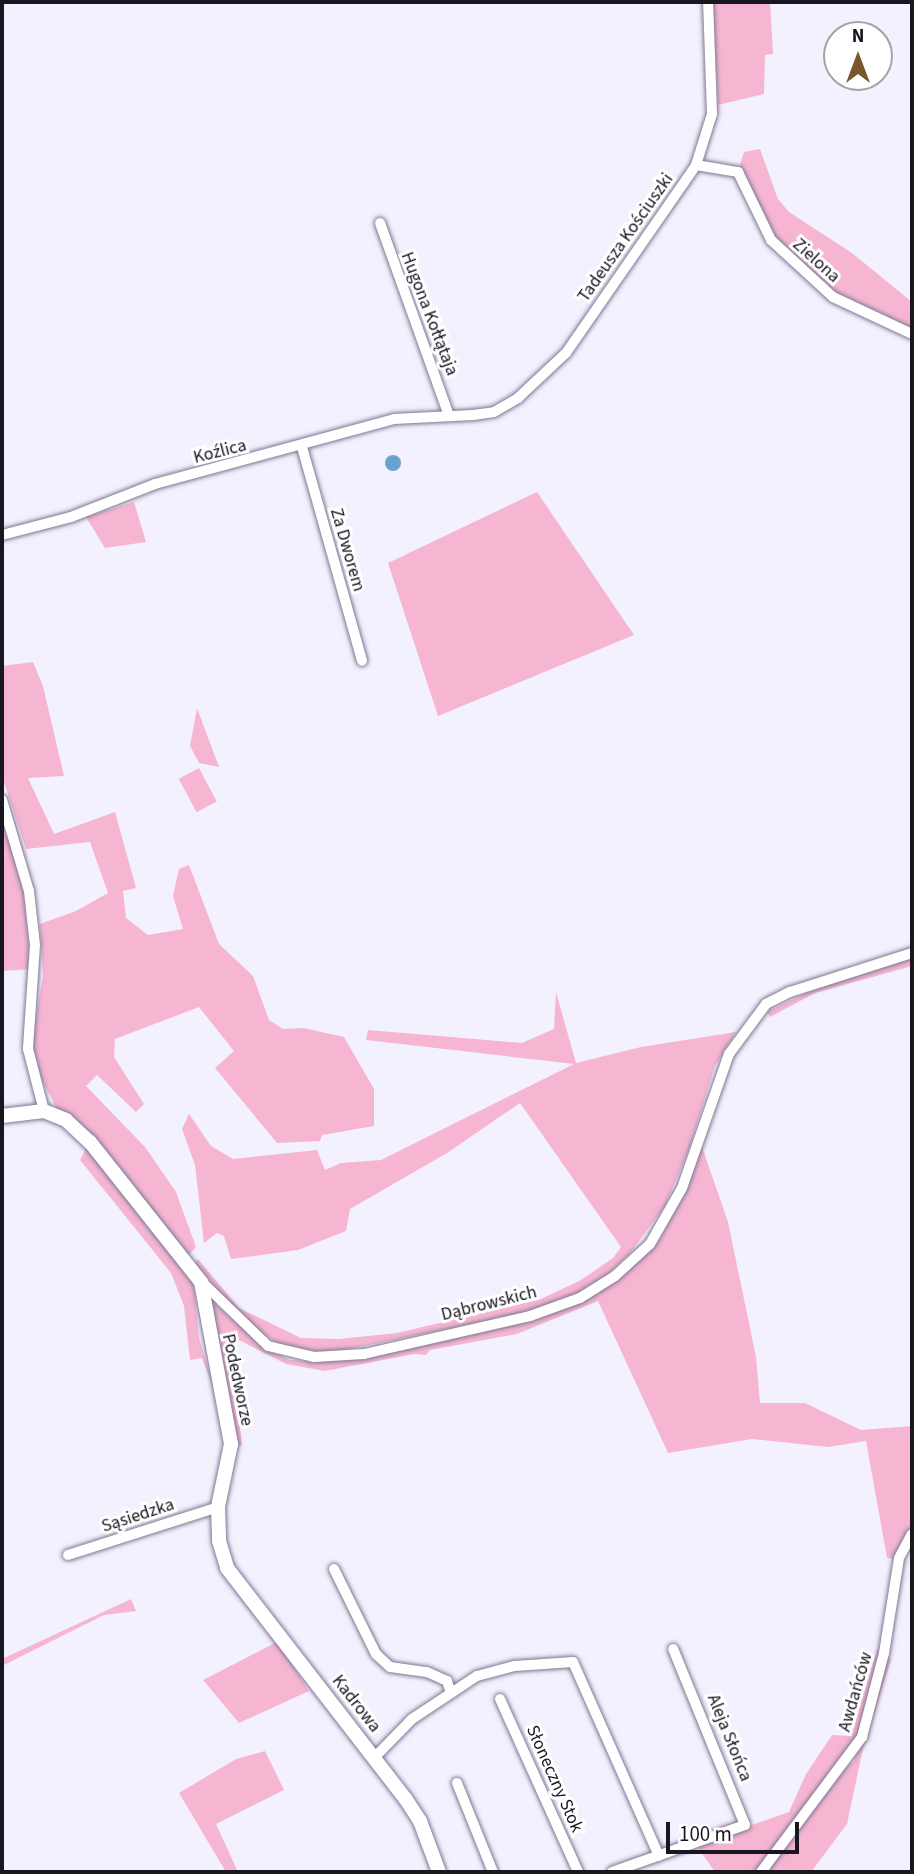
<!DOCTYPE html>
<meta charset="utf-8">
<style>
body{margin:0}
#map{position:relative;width:914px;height:1874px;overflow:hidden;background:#f4f1fe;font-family:"Source Sans 3",sans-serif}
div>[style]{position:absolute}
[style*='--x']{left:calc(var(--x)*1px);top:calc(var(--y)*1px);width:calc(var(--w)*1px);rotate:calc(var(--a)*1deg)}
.green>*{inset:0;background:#f6b6d2;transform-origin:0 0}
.water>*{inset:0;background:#66a3cf}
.round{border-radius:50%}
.roads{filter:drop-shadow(0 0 2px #7e7794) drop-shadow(0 0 2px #7e7794)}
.street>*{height:10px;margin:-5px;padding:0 5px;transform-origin:5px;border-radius:5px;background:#fff}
.secondary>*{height:14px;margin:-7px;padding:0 7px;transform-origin:7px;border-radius:7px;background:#fff}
span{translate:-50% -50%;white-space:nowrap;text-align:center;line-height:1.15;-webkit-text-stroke:6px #fff;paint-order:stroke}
.street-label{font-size:18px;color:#191621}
.frame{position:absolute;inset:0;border:4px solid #191621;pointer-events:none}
.north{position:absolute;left:823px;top:21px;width:70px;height:70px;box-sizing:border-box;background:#fff;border:2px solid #a3a2a6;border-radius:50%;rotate:0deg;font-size:19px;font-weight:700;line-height:28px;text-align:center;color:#191621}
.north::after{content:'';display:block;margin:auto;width:24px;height:32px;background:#77582d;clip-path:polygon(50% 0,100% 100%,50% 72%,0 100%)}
.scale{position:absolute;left:666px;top:1822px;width:133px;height:32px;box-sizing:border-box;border:4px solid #191621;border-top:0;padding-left:9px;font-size:21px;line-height:24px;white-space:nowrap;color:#191621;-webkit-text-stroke:5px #fff;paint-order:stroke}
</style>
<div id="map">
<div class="green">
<i style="clip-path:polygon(713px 2px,770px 2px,773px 54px,765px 55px,764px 94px,718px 105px)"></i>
<i style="clip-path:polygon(760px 149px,778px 199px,789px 212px,852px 253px,912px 302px,912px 331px,841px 298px,780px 248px,738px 170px,744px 152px)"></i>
<i style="clip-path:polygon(537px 492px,634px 635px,438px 716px,388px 563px)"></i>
<i style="clip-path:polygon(134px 502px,146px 542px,105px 548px,86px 517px)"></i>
<i style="clip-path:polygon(33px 662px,43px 686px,64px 776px,28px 778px,54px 834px,115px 812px,136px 888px,123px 891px,126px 918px,148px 935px,183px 929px,173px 896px,179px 869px,189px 865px,219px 944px,253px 976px,269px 1020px,283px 1029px,303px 1028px,344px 1037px,374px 1089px,374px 1126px,322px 1135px,320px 1141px,277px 1143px,215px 1068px,234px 1051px,199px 1007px,115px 1039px,114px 1057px,144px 1104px,136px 1112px,97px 1075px,86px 1086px,145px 1147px,176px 1192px,196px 1247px,189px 1255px,89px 1134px,57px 1109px,41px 1078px,32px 1040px,43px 976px,40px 924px,76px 911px,108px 893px,90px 842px,26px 849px,2px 776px,2px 666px)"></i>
<i style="clip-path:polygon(197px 708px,219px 767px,199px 763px,190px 746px)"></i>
<i style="left:199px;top:768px;width:38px;height:23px;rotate:62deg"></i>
<i style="clip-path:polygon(5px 830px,23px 884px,31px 969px,2px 971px,2px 831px)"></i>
<i style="clip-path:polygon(912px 958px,912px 966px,815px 993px,770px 1017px,767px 1012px,814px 989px)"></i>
<i style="clip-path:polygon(556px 992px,576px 1063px,641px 1047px,736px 1032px,715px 1066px,689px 1149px,665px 1206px,630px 1253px,608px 1274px,575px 1295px,526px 1313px,329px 1353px,282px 1346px,255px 1328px,225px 1298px,195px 1263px,198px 1259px,239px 1308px,301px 1338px,339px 1339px,397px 1333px,541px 1299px,581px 1280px,613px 1258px,621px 1247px,520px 1103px,447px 1153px,350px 1209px,346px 1231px,298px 1250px,231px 1259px,224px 1236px,217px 1233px,204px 1243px,195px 1165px,182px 1129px,189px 1114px,211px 1146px,233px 1159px,317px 1150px,325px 1170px,341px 1163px,381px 1160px,574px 1064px,366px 1040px,368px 1030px,522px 1043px,554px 1029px)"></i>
<i style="clip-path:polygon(702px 1147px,728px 1222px,756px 1357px,760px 1403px,805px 1403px,861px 1430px,912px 1426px,912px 1526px,897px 1559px,887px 1558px,866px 1441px,828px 1447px,752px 1439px,668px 1453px,598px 1301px,517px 1334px,430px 1350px,426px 1355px,414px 1354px,325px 1371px,286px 1364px,229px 1335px,242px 1445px,237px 1447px,209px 1299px,268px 1350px,290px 1360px,315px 1362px,363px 1358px,533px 1319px,638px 1261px,658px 1242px,683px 1197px)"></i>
<i style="clip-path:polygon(86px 1148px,187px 1272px,194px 1286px,199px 1338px,215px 1392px,202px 1358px,190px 1360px,184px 1306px,171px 1273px,80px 1160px)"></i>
<i style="clip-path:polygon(131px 1599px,136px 1611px,104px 1615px,2px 1666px,2px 1659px)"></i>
<i style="clip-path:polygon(277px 1642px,309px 1691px,239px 1723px,203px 1680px)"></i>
<i style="clip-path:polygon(877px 1650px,881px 1651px,860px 1734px,755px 1872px,715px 1872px,696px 1845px,789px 1812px,806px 1774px,832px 1735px,851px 1736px)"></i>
<i style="clip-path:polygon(887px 1654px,891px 1660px,862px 1753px,847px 1824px,811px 1872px,765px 1872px,832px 1781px,854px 1761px)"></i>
<i style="clip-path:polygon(265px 1751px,284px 1790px,216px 1824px,238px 1872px,226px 1872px,179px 1793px,236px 1759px)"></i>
</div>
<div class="water">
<i class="round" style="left:385px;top:455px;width:16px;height:16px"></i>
</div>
<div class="roads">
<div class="street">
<i style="--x:696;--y:165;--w:43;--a:9.5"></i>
<i style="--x:738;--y:172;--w:76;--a:64.1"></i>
<i style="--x:771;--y:240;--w:84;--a:42.6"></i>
<i style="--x:833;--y:297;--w:87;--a:25.1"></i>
<i style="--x:380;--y:223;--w:205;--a:70.3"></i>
<i style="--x:302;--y:447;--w:222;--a:74.3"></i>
<i style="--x:2;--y:535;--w:71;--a:-14.6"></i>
<i style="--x:71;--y:517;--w:90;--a:-21.4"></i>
<i style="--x:155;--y:484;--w:248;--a:-15.2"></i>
<i style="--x:394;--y:419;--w:79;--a:-2.9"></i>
<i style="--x:473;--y:415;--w:21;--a:-8"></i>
<i style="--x:494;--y:412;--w:28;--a:-30"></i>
<i style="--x:518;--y:398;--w:66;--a:-43.2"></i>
<i style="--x:566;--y:353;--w:229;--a:-55.3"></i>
<i style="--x:696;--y:165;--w:53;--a:-72.6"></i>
<i style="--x:712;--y:114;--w:112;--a:-92"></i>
<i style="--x:2;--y:800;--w:95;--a:73.5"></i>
<i style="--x:29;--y:891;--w:54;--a:83.7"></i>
<i style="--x:35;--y:945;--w:104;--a:93.9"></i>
<i style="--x:28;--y:1049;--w:64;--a:75.5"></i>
<i style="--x:202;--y:1282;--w:92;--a:44.1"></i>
<i style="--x:268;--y:1346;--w:47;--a:13.4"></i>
<i style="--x:314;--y:1357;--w:50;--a:-3.4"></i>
<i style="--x:364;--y:1354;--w:170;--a:-12.9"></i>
<i style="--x:530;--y:1316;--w:53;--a:-19.8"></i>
<i style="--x:580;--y:1298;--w:41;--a:-32.2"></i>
<i style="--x:615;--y:1276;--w:47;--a:-42.4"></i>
<i style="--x:650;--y:1244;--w:64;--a:-60.3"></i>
<i style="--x:682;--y:1188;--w:142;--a:-70.7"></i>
<i style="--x:729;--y:1054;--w:62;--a:-53.5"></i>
<i style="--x:766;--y:1004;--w:27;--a:-27"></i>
<i style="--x:790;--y:992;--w:128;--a:-17.7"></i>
<i style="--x:68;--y:1555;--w:157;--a:-17.7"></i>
<i style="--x:334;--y:1569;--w:95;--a:63.7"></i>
<i style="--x:376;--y:1654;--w:19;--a:43"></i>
<i style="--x:390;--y:1667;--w:37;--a:8"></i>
<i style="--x:427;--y:1672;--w:22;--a:24"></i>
<i style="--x:447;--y:1681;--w:9;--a:72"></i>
<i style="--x:500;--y:1699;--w:190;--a:65.7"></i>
<i style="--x:374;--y:1758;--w:54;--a:-45.7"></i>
<i style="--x:412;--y:1719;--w:78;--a:-33.5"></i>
<i style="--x:477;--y:1676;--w:39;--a:-15"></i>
<i style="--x:515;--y:1666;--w:58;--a:-3.9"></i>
<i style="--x:573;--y:1662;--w:212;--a:66.1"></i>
<i style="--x:457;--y:1783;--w:96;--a:68"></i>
<i style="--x:612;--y:1872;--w:141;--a:-19.5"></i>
<i style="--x:745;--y:1825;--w:190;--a:-112.2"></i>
<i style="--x:761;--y:1872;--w:169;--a:-53.2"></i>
<i style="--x:862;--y:1737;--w:87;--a:-75.3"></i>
<i style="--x:884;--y:1653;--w:96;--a:-81"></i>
<i style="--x:899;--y:1558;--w:27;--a:-62"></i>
</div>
<div class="secondary">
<i style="--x:2;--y:1116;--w:42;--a:-6.8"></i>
<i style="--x:44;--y:1111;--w:24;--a:22"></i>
<i style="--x:66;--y:1120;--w:33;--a:43"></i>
<i style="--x:90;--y:1142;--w:179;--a:51.6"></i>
<i style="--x:201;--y:1282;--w:165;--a:79.5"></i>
<i style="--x:231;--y:1444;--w:64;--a:101.7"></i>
<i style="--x:218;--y:1507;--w:34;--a:88"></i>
<i style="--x:219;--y:1541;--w:28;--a:73"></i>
<i style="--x:227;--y:1568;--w:291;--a:52.3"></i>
<i style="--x:405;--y:1798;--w:27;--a:57"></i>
<i style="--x:420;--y:1821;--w:54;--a:69.6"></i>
</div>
</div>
<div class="street-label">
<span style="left:626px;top:238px;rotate:-55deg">Tadeusza Kościuszki</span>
<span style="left:816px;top:261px;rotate:42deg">Zielona</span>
<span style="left:429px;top:314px;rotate:69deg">Hugona Kołłątaja</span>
<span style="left:220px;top:452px;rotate:-14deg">Koźlica</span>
<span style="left:347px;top:550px;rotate:74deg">Za Dworem</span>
<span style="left:489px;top:1304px;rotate:-14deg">Dąbrowskich</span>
<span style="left:237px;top:1380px;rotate:78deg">Podedworze</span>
<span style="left:138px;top:1516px;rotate:-18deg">Sąsiedzka</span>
<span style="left:856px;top:1692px;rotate:-74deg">Awdańców</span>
<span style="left:356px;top:1704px;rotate:52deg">Kadrowa</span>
<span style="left:729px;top:1738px;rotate:68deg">Aleja Słońca</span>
<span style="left:554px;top:1779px;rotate:66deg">Słoneczny Stok</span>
</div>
<div class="frame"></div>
<div class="north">N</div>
<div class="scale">100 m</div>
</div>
